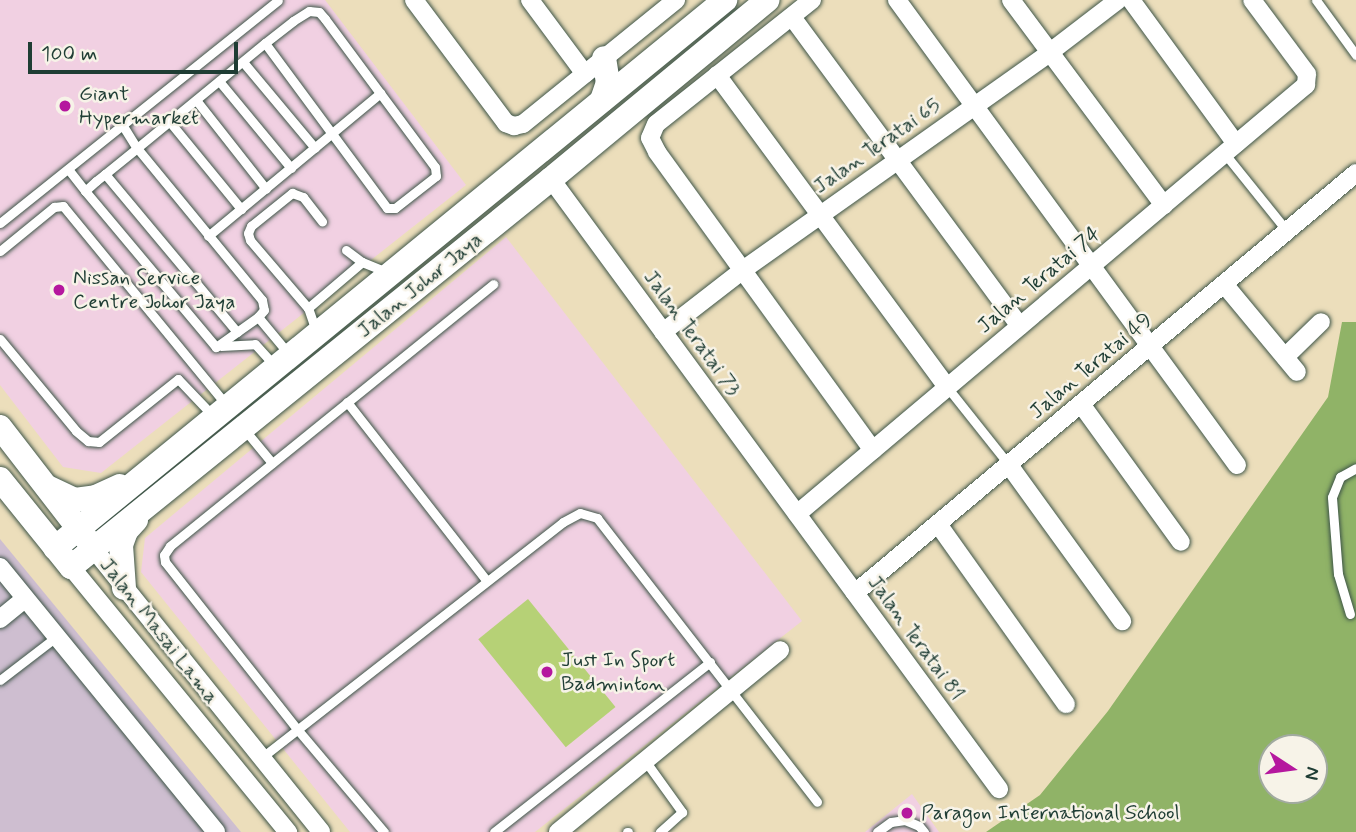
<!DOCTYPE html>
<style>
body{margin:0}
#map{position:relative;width:1356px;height:832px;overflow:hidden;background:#ecdebb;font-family:Mynerve,sans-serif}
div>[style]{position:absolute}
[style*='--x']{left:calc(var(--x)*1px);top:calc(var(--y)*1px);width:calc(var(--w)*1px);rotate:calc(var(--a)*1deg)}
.built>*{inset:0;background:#f1d0e2}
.industrial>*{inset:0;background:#cebed0}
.green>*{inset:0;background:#b6d176;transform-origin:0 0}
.forest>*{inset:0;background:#90b367}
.roads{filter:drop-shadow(0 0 2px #3e5548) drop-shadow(0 0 2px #3e5548)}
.lane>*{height:9px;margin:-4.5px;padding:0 4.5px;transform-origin:4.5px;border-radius:4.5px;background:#fff}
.street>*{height:18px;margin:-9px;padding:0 9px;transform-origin:9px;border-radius:9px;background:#fff}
.secondary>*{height:24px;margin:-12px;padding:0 12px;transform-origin:12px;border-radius:12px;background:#fff}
.dots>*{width:19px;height:19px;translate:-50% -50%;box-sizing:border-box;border:4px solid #f7f3e8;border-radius:50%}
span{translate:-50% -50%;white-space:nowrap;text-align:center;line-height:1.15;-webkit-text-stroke:5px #f7f3e8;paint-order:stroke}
.poi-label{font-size:21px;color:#1f3d34}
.left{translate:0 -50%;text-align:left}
.street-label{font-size:21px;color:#1f3d34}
.north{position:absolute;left:1258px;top:734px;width:70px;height:70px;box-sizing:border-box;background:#f7f3e8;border:2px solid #a1aaa0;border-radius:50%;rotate:103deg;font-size:19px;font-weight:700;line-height:28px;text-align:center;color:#1f3d34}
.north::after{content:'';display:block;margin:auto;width:24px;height:32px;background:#b5179e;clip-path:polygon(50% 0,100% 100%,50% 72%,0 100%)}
.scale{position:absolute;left:28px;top:42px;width:210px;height:32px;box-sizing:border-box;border:4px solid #1f3d34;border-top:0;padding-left:9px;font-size:21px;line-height:24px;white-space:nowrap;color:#1f3d34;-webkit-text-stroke:5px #f7f3e8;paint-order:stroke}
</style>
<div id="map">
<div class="built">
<i style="clip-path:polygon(0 0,325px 0,466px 185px,101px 473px,63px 467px,0 385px)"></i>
<i style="clip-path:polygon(506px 237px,802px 621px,535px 832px,350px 832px,141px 572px,145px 538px)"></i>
<i style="clip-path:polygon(912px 794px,939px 832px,865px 832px)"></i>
</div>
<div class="industrial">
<i style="clip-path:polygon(0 539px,241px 832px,0 832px)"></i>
</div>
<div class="green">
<i style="left:528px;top:599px;width:139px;height:64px;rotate:51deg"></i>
</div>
<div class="forest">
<i style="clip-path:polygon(evenodd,1342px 322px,1356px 322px,1356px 832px,986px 832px,1040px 795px,1108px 711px,1328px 397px,1342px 322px,1272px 748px,1314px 748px,1314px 790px,1272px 790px,1272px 748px)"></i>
</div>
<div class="roads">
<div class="lane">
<i style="--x:1316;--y:0;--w:68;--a:54"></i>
<i style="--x:243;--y:62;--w:112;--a:50.1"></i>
<i style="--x:219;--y:81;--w:113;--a:50.4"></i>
<i style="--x:196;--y:100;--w:113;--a:51.8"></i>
<i style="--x:169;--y:121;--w:114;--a:50.7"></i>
<i style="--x:123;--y:126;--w:26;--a:58"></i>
<i style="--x:137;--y:148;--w:197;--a:50.6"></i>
<i style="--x:262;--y:300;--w:10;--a:79"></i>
<i style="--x:264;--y:310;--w:9;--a:131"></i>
<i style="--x:258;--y:317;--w:52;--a:144.5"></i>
<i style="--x:1225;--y:154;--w:99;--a:51.2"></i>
<i style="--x:68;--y:169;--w:28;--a:52"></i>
<i style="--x:105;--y:174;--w:206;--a:50.1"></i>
<i style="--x:0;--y:223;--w:356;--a:-38.7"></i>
<i style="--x:208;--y:236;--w:224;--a:-39.7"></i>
<i style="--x:346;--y:250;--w:20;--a:37"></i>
<i style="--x:362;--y:262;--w:27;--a:22"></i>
<i style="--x:0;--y:251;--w:70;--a:-39.2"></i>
<i style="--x:54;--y:207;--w:9;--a:-6"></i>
<i style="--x:63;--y:206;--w:259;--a:50.6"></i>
<i style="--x:308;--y:308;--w:71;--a:-40.4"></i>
<i style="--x:258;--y:317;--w:47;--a:50.2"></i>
<i style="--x:316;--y:331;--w:24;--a:-109"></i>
<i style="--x:308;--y:308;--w:89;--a:-130.5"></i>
<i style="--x:250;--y:240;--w:7;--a:-106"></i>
<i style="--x:248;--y:233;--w:8;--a:-67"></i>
<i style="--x:251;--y:226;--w:53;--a:-38.8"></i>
<i style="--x:292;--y:193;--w:12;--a:20"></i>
<i style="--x:303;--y:197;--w:31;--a:52"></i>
<i style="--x:0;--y:339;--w:119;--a:50.4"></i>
<i style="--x:76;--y:431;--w:16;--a:40"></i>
<i style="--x:88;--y:441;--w:11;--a:5"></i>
<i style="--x:99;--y:442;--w:101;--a:-38.6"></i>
<i style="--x:178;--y:379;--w:52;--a:46.5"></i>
<i style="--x:221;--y:346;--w:34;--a:-3"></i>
<i style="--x:255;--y:344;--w:28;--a:48"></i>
<i style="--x:216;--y:347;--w:204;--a:-130"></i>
<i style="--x:85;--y:191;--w:15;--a:-42"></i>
<i style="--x:96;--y:181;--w:11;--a:-38"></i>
<i style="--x:105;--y:174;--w:41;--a:-39.1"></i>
<i style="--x:137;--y:148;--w:166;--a:-39.4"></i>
<i style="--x:265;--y:43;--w:36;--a:-38"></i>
<i style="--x:293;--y:21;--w:19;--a:-32"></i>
<i style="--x:309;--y:11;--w:10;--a:6"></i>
<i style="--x:319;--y:12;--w:9;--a:49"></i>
<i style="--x:325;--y:19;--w:184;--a:53.4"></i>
<i style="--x:435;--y:167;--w:9;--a:84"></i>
<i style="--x:436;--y:176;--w:52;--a:142"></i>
<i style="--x:395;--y:208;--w:8;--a:180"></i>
<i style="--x:387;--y:208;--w:205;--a:-126.5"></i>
<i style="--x:947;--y:387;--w:100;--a:51.5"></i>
<i style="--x:347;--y:402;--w:227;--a:52"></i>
<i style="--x:244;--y:429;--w:44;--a:50.5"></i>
<i style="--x:1350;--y:614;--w:42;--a:-106.7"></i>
<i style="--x:1338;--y:574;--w:77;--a:-94.5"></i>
<i style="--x:1332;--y:497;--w:22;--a:-68"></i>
<i style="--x:1340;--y:477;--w:18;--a:-29"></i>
<i style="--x:0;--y:680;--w:71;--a:-37.5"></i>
<i style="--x:261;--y:758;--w:383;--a:-38"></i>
<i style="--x:563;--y:522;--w:19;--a:-28"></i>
<i style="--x:580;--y:513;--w:18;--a:16"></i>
<i style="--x:597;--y:518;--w:359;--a:52.2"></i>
<i style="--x:646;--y:762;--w:62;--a:54.2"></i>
<i style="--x:682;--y:812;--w:30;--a:138"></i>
<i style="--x:384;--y:832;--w:135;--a:-130.2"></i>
<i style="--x:297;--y:729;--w:213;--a:-128.3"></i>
<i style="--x:165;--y:562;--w:7;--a:-98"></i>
<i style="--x:164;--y:555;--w:11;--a:-56"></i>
<i style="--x:170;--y:546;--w:416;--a:-39"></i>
<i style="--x:494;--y:832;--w:275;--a:-38.2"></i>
<i style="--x:627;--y:832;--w:1;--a:0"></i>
<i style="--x:877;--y:832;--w:17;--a:-36"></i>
<i style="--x:891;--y:822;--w:14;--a:-8"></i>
<i style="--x:905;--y:820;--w:15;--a:23"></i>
<i style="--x:919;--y:826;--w:8;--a:50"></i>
</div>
<div class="street">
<i style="--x:414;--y:0;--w:154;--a:53.2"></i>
<i style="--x:506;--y:123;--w:9;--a:21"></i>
<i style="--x:514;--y:126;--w:9;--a:-13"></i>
<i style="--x:523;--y:124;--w:197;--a:-39"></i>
<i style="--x:530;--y:0;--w:92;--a:53.4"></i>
<i style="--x:812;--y:0;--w:199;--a:141.5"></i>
<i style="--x:656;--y:124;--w:15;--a:113"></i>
<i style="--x:650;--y:138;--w:16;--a:63"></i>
<i style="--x:657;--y:152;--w:368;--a:54.1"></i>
<i style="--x:897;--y:0;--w:576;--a:53.83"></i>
<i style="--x:1011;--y:0;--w:256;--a:53.3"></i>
<i style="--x:1131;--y:0;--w:178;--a:53.9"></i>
<i style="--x:792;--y:17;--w:384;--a:53.6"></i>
<i style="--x:717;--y:75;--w:388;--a:53.6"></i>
<i style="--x:551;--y:179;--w:757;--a:53.71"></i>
<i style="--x:1224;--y:284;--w:114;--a:50.3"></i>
<i style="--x:663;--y:332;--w:101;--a:-37.8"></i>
<i style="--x:743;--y:270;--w:375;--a:-35.3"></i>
<i style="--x:1049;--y:53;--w:87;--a:-37.5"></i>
<i style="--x:1285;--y:357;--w:50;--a:-44.2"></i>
<i style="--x:1081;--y:404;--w:170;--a:54.1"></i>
<i style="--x:1009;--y:465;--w:193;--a:54.1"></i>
<i style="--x:797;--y:514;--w:666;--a:-40.13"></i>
<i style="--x:1306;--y:85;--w:11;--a:-85"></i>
<i style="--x:1307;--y:74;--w:92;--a:-126.6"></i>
<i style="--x:938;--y:524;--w:221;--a:54.6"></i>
<i style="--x:93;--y:548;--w:364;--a:51.2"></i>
<i style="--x:0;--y:567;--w:342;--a:50.8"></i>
<i style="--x:71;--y:567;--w:343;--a:50.7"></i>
<i style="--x:855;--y:593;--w:654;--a:-39.97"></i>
<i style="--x:0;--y:619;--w:32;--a:-39"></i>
<i style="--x:558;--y:832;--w:287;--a:-39.3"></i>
</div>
<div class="secondary">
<i style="--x:602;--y:100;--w:18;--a:-71"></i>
<i style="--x:608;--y:83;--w:25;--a:-99"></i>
<i style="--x:0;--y:427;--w:145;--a:52.3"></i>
<i style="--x:0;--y:479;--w:113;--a:51.1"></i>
<i style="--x:71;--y:567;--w:617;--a:-38.95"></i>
<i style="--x:551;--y:179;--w:281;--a:-39.6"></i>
<i style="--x:47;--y:487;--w:31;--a:25"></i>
<i style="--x:75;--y:500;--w:21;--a:-8"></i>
<i style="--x:96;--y:497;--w:26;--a:-25"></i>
<i style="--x:55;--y:548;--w:866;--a:-39.28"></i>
<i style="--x:124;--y:588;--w:43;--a:-94"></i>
<i style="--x:121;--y:545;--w:15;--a:-70"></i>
<i style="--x:126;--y:531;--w:15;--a:-48"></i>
</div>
</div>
<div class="dots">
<i style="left:65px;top:106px;background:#b5179e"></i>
<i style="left:59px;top:290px;background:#b5179e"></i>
<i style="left:547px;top:672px;background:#b5179e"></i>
<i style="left:907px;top:813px;background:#b5179e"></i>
</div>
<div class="poi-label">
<span class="left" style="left:79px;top:106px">Giant<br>Hypermarket</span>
<span class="left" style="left:73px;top:290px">Nissan Service<br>Centre Johor Jaya</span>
<span class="left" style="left:561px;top:672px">Just In Sport<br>Badminton</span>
<span class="left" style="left:921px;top:813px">Paragon International School</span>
</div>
<div class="street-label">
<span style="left:877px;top:146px;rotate:-35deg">Jalan Teratai 65</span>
<span style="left:1039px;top:280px;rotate:-40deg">Jalan Teratai 74</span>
<span style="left:420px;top:285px;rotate:-39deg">Jalan Johor Jaya</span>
<span style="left:692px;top:333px;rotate:54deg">Jalan Teratai 73</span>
<span style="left:1091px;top:366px;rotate:-40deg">Jalan Teratai 49</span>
<span style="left:159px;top:631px;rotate:52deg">Jalan Masai Lama</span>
<span style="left:916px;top:638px;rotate:54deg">Jalan Teratai 81</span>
</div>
<div class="north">N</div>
<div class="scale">100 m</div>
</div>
